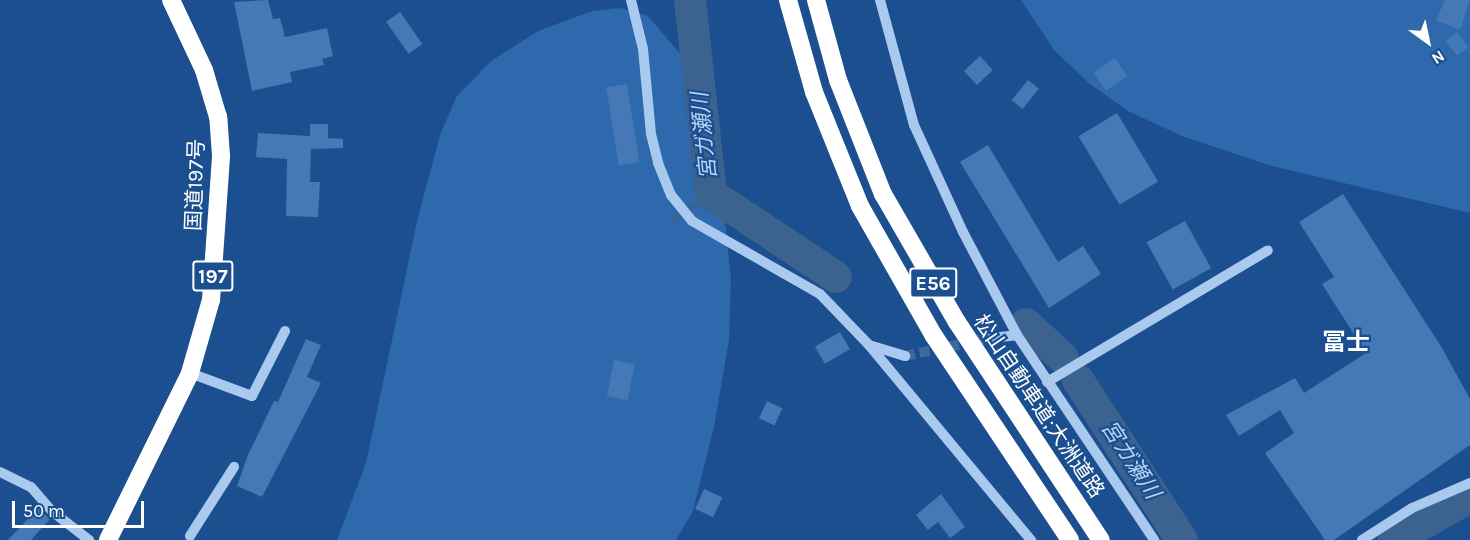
<!DOCTYPE html>
<meta charset="utf-8">
<style>
body{margin:0}
#map{position:relative;width:1470px;height:540px;overflow:hidden;background:#1b4f8f;font-family:Karla,"Noto Sans JP",sans-serif}
div>[style]{position:absolute}
[style*='--x']{left:calc(var(--x)*1px);top:calc(var(--y)*1px);width:calc(var(--w)*1px);rotate:calc(var(--a)*1deg)}
.green>*{inset:0;background:#2e69ad}
.stream>*{height:5px;margin:-2.5px;padding:0 2.5px;transform-origin:2.5px;border-radius:2.5px;background:#3c6290}
.river>*{height:32px;margin:-16px;padding:0 16px;transform-origin:16px;border-radius:16px;background:#3c6290}
.building>*{inset:0;background:#4478b7;transform-origin:0 0}
.minor-tunnel>*{height:10px;margin-top:-5px;transform-origin:0;background:repeating-linear-gradient(90deg,#3d69a0 0 10px,transparent 0 15px)}
.minor>*{height:10px;margin:-5px;padding:0 5px;transform-origin:5px;border-radius:5px;background:#a9c9ee}
.highway>*{height:18px;margin:-9px;padding:0 9px;transform-origin:9px;border-radius:9px;background:#fff}
span{translate:-50% -50%;white-space:nowrap;text-align:center;line-height:1.15;-webkit-text-stroke:4.5px #1b4f8f;paint-order:stroke}
.shield-label span{padding:2px 4px;background:#1b4f8f;border:2px solid;border-radius:4px;-webkit-text-stroke-width:0}
.shield-label{font-size:20px;color:#fff;font-weight:700}
.street-label{font-size:21px;color:#fff}
.water-label{font-size:22px;color:#b5d3f5;font-style:italic}
.quarter-label{font-size:24px;color:#fff;font-weight:700}
.north{position:absolute;left:1398px;top:12px;width:60px;height:60px;-webkit-text-stroke:4px #1b4f8f;paint-order:stroke;rotate:147deg;font-size:16px;font-weight:700;line-height:24px;text-align:center;color:#fff}
.north::after{content:'';display:block;margin:auto;width:21px;height:27px;background:#fff;clip-path:polygon(50% 0,100% 100%,50% 72%,0 100%)}
.scale{position:absolute;left:12px;top:501px;width:132px;height:27px;box-sizing:border-box;border:3px solid #fff;border-top:0;padding-left:8px;font-size:18px;line-height:21px;white-space:nowrap;color:#fff;-webkit-text-stroke:4px #1b4f8f;paint-order:stroke}
</style>
<div id="map">
<div class="green">
<i style="clip-path:polygon(1021px 0,1470px 0,1470px 213px,1272px 166px,1182px 136px,1128px 111px,1090px 84px,1054px 50px)"></i>
<i style="clip-path:polygon(620px 8px,648px 16px,688px 63px,709px 122px,724px 212px,731px 279px,729px 340px,714px 427px,693px 511px,676px 540px,337px 540px,366px 463px,418px 217px,441px 132px,457px 96px,491px 61px,538px 31px,592px 11px)"></i>
</div>
<div class="stream">
<i style="--x:672;--y:220;--w:47;--a:-33.7"></i>
</div>
<div class="river">
<i style="--x:690;--y:0;--w:195;--a:83.8"></i>
<i style="--x:711;--y:194;--w:150;--a:33.6"></i>
<i style="--x:1026;--y:324;--w:50;--a:42.6"></i>
<i style="--x:1078;--y:380;--w:191;--a:57"></i>
<i style="--x:1394;--y:540;--w:87;--a:-29.5"></i>
</div>
<div class="building">
<i style="clip-path:polygon(268px 0,273px 19px,280px 18px,285px 37px,327px 28px,333px 56px,322px 59px,324px 65px,290px 72px,292px 82px,252px 91px,234px 2px)"></i>
<i style="clip-path:polygon(1445px 0,1470px 0,1460px 30px,1436px 20px)"></i>
<i style="left:400px;top:12px;width:39px;height:17px;rotate:55deg"></i>
<i style="left:1457px;top:32px;width:19px;height:14px;rotate:54deg"></i>
<i style="left:980px;top:56px;width:19px;height:22px;rotate:47deg"></i>
<i style="left:1115px;top:58px;width:22px;height:26px;rotate:56deg"></i>
<i style="left:1028px;top:80px;width:14px;height:26px;rotate:39deg"></i>
<i style="left:627px;top:84px;width:79px;height:21px;rotate:81deg"></i>
<i style="left:1117px;top:113px;width:80px;height:45px;rotate:59deg"></i>
<i style="clip-path:polygon(310px 124px,328px 124px,328px 138px,343px 139px,343px 148px,311px 149px,310px 182px,320px 182px,318px 217px,286px 216px,287px 159px,256px 157px,258px 133px,310px 136px)"></i>
<i style="clip-path:polygon(988px 145px,1058px 262px,1083px 246px,1101px 274px,1049px 308px,960px 162px)"></i>
<i style="clip-path:polygon(1343px 194px,1442px 348px,1470px 399px,1470px 445px,1334px 540px,1325px 540px,1265px 453px,1294px 433px,1280px 410px,1239px 436px,1226px 415px,1295px 378px,1304px 393px,1366px 353px,1322px 284px,1334px 277px,1299px 222px)"></i>
<i style="left:1185px;top:221px;width:54px;height:44px;rotate:61deg"></i>
<i style="left:840px;top:332px;width:20px;height:29px;rotate:60deg"></i>
<i style="clip-path:polygon(306px 339px,321px 345px,307px 377px,321px 383px,262px 497px,237px 486px,248px 455px,274px 401px,278px 402px)"></i>
<i style="left:614px;top:360px;width:21px;height:37px;rotate:11deg"></i>
<i style="left:767px;top:401px;width:17px;height:19px;rotate:25deg"></i>
<i style="left:704px;top:489px;width:20px;height:22px;rotate:24deg"></i>
<i style="clip-path:polygon(941px 494px,965px 527px,950px 538px,938px 522px,928px 530px,916px 515px)"></i>
<i style="clip-path:polygon(38px 508px,50px 519px,31px 540px,8px 540px)"></i>
</div>
<div class="minor-tunnel">
<i style="--x:905;--y:356;--w:87;--a:-12"></i>
</div>
<div class="minor">
<i style="--x:631;--y:0;--w:50;--a:76.2"></i>
<i style="--x:643;--y:49;--w:85;--a:84.6"></i>
<i style="--x:651;--y:134;--w:30;--a:76"></i>
<i style="--x:658;--y:163;--w:35;--a:68"></i>
<i style="--x:671;--y:195;--w:33;--a:51"></i>
<i style="--x:692;--y:221;--w:147;--a:29.7"></i>
<i style="--x:820;--y:294;--w:71;--a:46.1"></i>
<i style="--x:869;--y:345;--w:254;--a:50.3"></i>
<i style="--x:880;--y:0;--w:130;--a:74.8"></i>
<i style="--x:914;--y:125;--w:118;--a:65.4"></i>
<i style="--x:963;--y:232;--w:116;--a:62.3"></i>
<i style="--x:1017;--y:335;--w:247;--a:56.2"></i>
<i style="--x:990;--y:338;--w:27;--a:-6"></i>
<i style="--x:869;--y:345;--w:38;--a:17"></i>
<i style="--x:190;--y:373;--w:66;--a:20.4"></i>
<i style="--x:252;--y:396;--w:73;--a:-63.1"></i>
<i style="--x:1047;--y:382;--w:257;--a:-30.8"></i>
<i style="--x:0;--y:472;--w:34;--a:26"></i>
<i style="--x:31;--y:487;--w:33;--a:49"></i>
<i style="--x:53;--y:512;--w:46;--a:37.9"></i>
<i style="--x:190;--y:536;--w:82;--a:-57.5"></i>
<i style="--x:1362;--y:540;--w:59;--a:-32.6"></i>
<i style="--x:1412;--y:508;--w:63;--a:-23.3"></i>
</div>
<div class="highway">
<i style="--x:788;--y:0;--w:96;--a:74.2"></i>
<i style="--x:814;--y:92;--w:123;--a:68"></i>
<i style="--x:860;--y:206;--w:150;--a:60.4"></i>
<i style="--x:934;--y:336;--w:245;--a:56.3"></i>
<i style="--x:816;--y:0;--w:83;--a:74.6"></i>
<i style="--x:838;--y:80;--w:123;--a:68.5"></i>
<i style="--x:883;--y:194;--w:148;--a:60"></i>
<i style="--x:957;--y:322;--w:261;--a:56.6"></i>
<i style="--x:108;--y:540;--w:186;--a:-63.8"></i>
<i style="--x:190;--y:373;--w:76;--a:-74"></i>
<i style="--x:211;--y:300;--w:144;--a:-86"></i>
<i style="--x:221;--y:156;--w:39;--a:-94"></i>
<i style="--x:218;--y:117;--w:49;--a:-106.6"></i>
<i style="--x:204;--y:70;--w:77;--a:-115.2"></i>
</div>
<div class="shield-label">
<span style="left:213px;top:276px">197</span>
<span style="left:933px;top:283px">E56</span>
</div>
<div class="street-label">
<span style="left:195px;top:185px;rotate:-88deg">国道197号</span>
<span style="left:1039px;top:406px;rotate:56deg">松山自動車道;大洲道路</span>
</div>
<div class="water-label">
<span style="left:705px;top:136px;rotate:-96deg">宮ガ瀬川</span>
<span style="left:1130px;top:460px;rotate:57deg">宮ガ瀬川</span>
</div>
<div class="quarter-label">
<span style="left:1346px;top:343px">冨士</span>
</div>
<div class="north">N</div>
<div class="scale">50 m</div>
</div>
